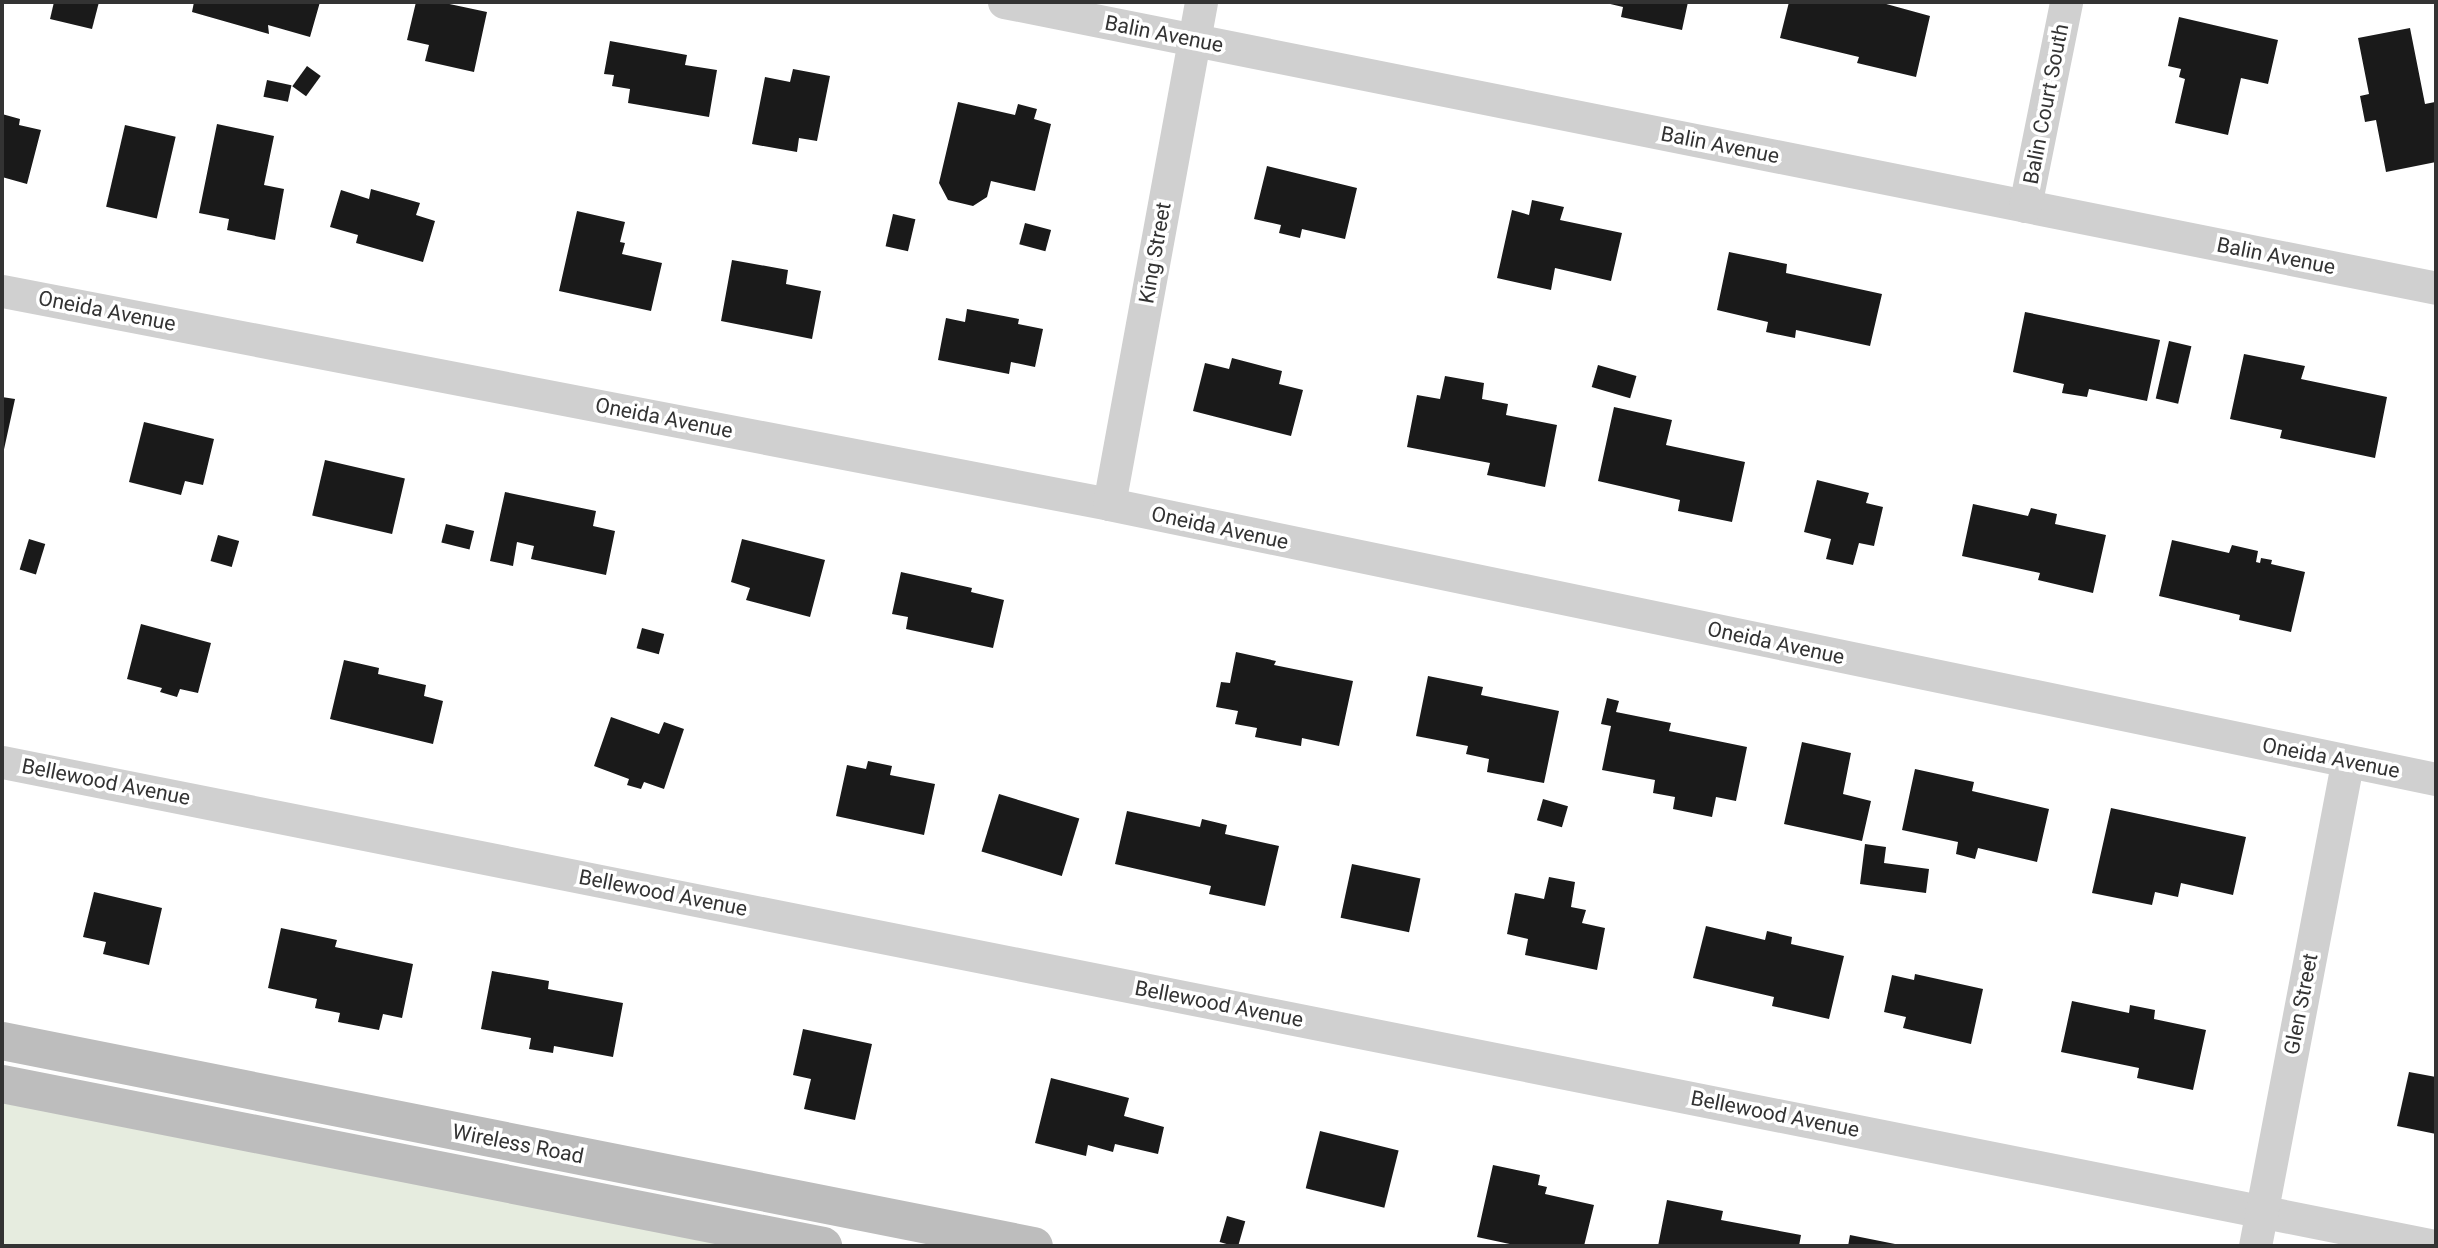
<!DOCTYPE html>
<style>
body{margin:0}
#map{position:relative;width:2438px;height:1248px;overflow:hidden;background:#fff;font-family:Roboto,sans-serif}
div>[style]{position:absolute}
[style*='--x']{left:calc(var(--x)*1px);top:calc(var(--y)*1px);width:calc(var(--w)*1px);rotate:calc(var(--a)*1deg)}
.green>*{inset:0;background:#e6ecdf}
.building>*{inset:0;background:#1a1a1a;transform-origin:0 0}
.minor>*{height:33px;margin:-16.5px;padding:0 16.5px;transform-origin:16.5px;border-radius:16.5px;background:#d0d0d0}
.secondary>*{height:38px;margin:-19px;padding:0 19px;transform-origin:19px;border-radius:19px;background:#bdbdbd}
span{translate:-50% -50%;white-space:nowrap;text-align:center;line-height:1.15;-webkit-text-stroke:7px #fff;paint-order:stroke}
.street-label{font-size:21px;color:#333}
.frame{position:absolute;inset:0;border:4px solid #333;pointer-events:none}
</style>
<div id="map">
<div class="green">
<i style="clip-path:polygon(2px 1099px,777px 1246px,2px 1246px)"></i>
</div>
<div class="building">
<i style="clip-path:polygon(54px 2px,99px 2px,92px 29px,50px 19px)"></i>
<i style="clip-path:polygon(194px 2px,320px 2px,310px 37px,268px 25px,269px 34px,192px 12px)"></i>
<i style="clip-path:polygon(416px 2px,440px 2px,487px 12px,474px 72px,425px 61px,429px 45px,407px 40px)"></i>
<i style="clip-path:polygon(1688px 2px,1682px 30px,1621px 17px,1623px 7px,1606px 3px)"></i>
<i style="clip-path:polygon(1789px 2px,1879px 2px,1930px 16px,1916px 77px,1857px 63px,1859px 57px,1780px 38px)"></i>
<i style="clip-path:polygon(2179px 17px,2278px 40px,2268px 84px,2241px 78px,2228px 135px,2175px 123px,2185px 79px,2179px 77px,2181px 69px,2168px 66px)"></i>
<i style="clip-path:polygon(2410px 28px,2425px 104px,2435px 102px,2436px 106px,2436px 162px,2386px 172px,2376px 120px,2365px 122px,2360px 96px,2369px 94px,2358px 38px)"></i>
<i style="clip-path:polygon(610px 41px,687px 55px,685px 65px,717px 70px,709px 117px,628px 103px,630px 89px,612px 86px,614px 75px,604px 74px)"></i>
<i style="left:307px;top:66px;width:17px;height:25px;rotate:36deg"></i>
<i style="clip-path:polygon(793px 69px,830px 76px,817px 141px,799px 138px,797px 152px,752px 144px,765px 77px,790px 82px)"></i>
<i style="left:267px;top:80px;width:25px;height:17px;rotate:12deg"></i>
<i style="clip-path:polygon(958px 102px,1015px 115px,1018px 104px,1037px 109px,1034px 119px,1051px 124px,1035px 191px,991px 181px,987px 197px,973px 206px,948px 200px,939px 183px)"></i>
<i style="clip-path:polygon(2px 114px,20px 119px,19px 125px,41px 130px,27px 184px,2px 177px)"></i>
<i style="clip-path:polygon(217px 124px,274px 136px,264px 185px,284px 189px,275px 240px,227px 230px,229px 219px,199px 213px)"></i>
<i style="left:125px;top:125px;width:52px;height:84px;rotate:13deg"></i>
<i style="clip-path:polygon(1267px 166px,1357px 188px,1345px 239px,1302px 229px,1300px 238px,1279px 233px,1281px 225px,1254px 219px)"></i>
<i style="clip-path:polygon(371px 189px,420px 203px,416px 215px,435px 221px,423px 262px,356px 243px,358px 235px,330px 227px,341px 190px,369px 199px)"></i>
<i style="clip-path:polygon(1532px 200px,1564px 207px,1560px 220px,1622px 233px,1611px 281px,1555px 268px,1551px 290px,1497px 278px,1512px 210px,1529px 215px)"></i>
<i style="clip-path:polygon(577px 211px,625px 222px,620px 242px,625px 243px,622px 254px,662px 263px,651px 311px,559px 291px)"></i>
<i style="left:893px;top:214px;width:23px;height:33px;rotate:13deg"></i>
<i style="left:1025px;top:223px;width:27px;height:22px;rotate:15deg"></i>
<i style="clip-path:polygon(1729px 252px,1787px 264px,1786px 273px,1882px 294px,1870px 346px,1796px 330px,1795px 338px,1766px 332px,1768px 322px,1717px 310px)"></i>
<i style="clip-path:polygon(732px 260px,788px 270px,786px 284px,821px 291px,812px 339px,721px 321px)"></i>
<i style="clip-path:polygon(967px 309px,1019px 319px,1018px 324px,1043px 329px,1035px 367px,1011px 362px,1009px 374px,938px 360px,946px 318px,965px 322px)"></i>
<i style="clip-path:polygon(2025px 312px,2160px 340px,2147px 401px,2089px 389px,2087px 397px,2062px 393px,2064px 384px,2013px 372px)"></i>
<i style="left:2169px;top:341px;width:23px;height:59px;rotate:13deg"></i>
<i style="clip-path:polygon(2244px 354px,2305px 366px,2301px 379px,2387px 397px,2375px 458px,2280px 438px,2282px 430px,2230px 419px)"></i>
<i style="clip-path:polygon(1232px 358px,1282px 371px,1279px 384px,1303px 390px,1291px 436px,1193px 411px,1205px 363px,1229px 369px)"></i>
<i style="left:1598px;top:365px;width:40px;height:23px;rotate:16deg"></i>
<i style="clip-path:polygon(1445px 376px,1484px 383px,1482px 399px,1508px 404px,1506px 415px,1557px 425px,1545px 487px,1487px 475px,1490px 463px,1407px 447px,1417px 395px,1440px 399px)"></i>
<i style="clip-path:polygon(2px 397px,15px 399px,3px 454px,2px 453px)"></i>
<i style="clip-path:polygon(1614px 407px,1672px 420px,1666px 445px,1745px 462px,1732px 522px,1678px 511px,1680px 500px,1598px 481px)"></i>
<i style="clip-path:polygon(144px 422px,214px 439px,203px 485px,185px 481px,181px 495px,129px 482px)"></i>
<i style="left:325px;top:460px;width:82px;height:57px;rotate:13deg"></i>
<i style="clip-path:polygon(1817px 480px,1869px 493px,1866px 503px,1883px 507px,1874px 546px,1859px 543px,1853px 565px,1826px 559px,1831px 539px,1804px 532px)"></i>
<i style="clip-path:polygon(505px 492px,596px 511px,593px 526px,615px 531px,606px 575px,531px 559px,534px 546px,517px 542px,513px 566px,490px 561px)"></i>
<i style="clip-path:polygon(1973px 504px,2028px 516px,2031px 508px,2057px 514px,2055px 524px,2106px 535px,2093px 593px,2038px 580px,2040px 573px,1962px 556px)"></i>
<i style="left:446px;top:524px;width:29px;height:19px;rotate:14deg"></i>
<i style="left:218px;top:535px;width:22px;height:27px;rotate:16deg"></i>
<i style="left:29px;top:539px;width:17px;height:32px;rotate:17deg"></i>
<i style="clip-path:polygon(742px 539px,825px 560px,810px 617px,746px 600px,750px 588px,731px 582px)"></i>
<i style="clip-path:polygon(2172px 540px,2229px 553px,2232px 545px,2258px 551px,2256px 562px,2260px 563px,2261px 558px,2272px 560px,2271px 564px,2305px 572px,2291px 632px,2239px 620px,2240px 615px,2159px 596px)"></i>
<i style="clip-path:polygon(901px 572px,972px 588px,971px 592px,1004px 600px,993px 648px,906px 629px,908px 617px,892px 614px)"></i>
<i style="clip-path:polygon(141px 624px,211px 643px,198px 693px,180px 689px,177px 697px,160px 692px,162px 688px,127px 679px)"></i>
<i style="left:642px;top:628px;width:23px;height:21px;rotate:15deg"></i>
<i style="clip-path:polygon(1236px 652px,1276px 661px,1274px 665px,1353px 681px,1339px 746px,1302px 738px,1301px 746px,1255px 737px,1257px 728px,1235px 724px,1238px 711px,1216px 707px,1221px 682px,1230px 683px)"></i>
<i style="clip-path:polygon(344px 660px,379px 668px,378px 674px,426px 685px,424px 696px,443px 701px,433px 744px,330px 719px)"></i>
<i style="clip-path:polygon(1428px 676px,1483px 687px,1481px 695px,1559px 711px,1544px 783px,1487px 772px,1489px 759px,1466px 754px,1468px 746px,1416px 736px)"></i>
<i style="clip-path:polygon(1607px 698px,1619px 701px,1616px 712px,1671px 723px,1669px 731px,1747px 747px,1736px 801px,1716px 797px,1712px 817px,1673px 809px,1675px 797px,1653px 793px,1655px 780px,1602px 770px,1611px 726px,1601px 724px)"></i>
<i style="clip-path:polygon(611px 717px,659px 734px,664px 722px,684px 729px,664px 789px,644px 782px,641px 789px,627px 785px,629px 779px,594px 766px)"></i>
<i style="clip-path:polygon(1802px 742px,1851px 753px,1843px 794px,1871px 801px,1862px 841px,1784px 824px)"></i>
<i style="clip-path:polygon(868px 761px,892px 766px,890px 775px,935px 784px,924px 835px,836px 816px,847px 765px,866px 769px)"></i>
<i style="clip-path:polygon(1915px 769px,1974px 782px,1972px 791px,2049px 809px,2037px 862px,1978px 848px,1975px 859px,1956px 854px,1958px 842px,1902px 830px)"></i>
<i style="left:999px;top:794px;width:84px;height:60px;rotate:17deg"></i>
<i style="left:1543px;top:799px;width:26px;height:22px;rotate:16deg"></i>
<i style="clip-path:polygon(2111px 808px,2246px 837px,2233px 895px,2181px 883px,2178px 897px,2155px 892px,2152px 905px,2092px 893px)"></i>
<i style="clip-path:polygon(1127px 811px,1200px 827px,1202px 819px,1227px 825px,1225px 834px,1279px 846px,1265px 906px,1209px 894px,1211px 886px,1115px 864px)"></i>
<i style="clip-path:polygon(1865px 844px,1886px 847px,1884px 863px,1929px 869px,1926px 893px,1860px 884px)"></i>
<i style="left:1352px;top:864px;width:70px;height:55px;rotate:12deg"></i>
<i style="clip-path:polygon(1549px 877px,1575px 882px,1571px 907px,1586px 910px,1582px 923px,1605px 928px,1597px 970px,1525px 955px,1528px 939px,1507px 934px,1515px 893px,1544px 899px)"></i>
<i style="clip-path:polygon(94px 892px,162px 908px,149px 965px,103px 954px,106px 942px,83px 937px)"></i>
<i style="clip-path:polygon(1706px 926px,1765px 940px,1767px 931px,1792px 937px,1791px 944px,1844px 956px,1829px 1019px,1772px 1006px,1774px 997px,1693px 978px)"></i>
<i style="clip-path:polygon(281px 928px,337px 940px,335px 947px,413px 964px,402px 1018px,383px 1014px,379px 1030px,338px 1022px,340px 1013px,315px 1008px,317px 999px,268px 988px)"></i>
<i style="clip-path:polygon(492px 971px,549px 981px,548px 989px,623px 1003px,613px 1057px,554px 1046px,553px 1053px,529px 1049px,531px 1038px,481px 1029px)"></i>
<i style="clip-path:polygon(1915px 974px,1983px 989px,1971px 1044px,1903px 1028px,1906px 1017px,1884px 1012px,1892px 975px,1914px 980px)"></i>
<i style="clip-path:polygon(2072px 1001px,2129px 1013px,2130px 1005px,2155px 1010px,2154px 1019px,2206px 1030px,2193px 1090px,2137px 1078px,2139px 1068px,2061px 1052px)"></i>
<i style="clip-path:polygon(803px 1029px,872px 1044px,855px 1120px,804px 1109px,811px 1079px,793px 1075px)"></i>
<i style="clip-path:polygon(2409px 1072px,2436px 1077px,2436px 1134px,2397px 1126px)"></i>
<i style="clip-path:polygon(1051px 1078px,1129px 1098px,1124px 1116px,1164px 1127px,1158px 1154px,1115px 1144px,1113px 1152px,1088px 1145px,1086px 1156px,1035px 1143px)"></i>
<i style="left:1320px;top:1131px;width:81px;height:59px;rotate:14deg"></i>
<i style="clip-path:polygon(1493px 1165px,1540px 1175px,1538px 1185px,1547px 1187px,1545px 1194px,1594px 1205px,1584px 1246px,1519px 1246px,1477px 1237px)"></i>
<i style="clip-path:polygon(1667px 1200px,1723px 1211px,1721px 1220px,1801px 1235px,1799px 1246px,1658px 1246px)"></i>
<i style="left:1227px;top:1216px;width:19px;height:27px;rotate:16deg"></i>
<i style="clip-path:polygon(1850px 1235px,1900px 1245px,1900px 1246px,1848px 1246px)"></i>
</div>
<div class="minor">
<i style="--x:1004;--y:2;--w:1460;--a:11.29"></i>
<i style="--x:2025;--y:206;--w:208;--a:-78.6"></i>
<i style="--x:2;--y:291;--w:1127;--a:10.89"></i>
<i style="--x:1109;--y:504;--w:1355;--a:11.71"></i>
<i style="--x:1109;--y:504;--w:510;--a:-79.61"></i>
<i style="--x:2;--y:762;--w:2482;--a:11.25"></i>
<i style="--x:2255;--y:1246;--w:493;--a:-79.2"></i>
</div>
<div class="secondary">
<i style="--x:2;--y:1041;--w:1052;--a:11.24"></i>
<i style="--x:2;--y:1084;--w:837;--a:11.16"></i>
</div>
<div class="street-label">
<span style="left:1164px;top:34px;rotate:11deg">Balin Avenue</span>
<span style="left:2046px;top:104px;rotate:-79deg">Balin Court South</span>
<span style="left:1720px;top:145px;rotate:11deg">Balin Avenue</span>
<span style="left:1155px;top:253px;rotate:-80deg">King Street</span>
<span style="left:2276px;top:256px;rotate:11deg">Balin Avenue</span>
<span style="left:107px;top:311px;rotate:11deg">Oneida Avenue</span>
<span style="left:664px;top:418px;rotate:11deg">Oneida Avenue</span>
<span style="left:1220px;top:528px;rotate:12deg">Oneida Avenue</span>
<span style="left:1776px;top:643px;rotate:12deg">Oneida Avenue</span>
<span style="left:2331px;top:758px;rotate:11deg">Oneida Avenue</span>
<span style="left:106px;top:782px;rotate:11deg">Bellewood Avenue</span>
<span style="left:663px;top:893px;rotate:11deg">Bellewood Avenue</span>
<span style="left:1219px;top:1004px;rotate:11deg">Bellewood Avenue</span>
<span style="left:2301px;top:1004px;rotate:-79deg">Glen Street</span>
<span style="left:1775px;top:1114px;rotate:11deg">Bellewood Avenue</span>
<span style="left:518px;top:1144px;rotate:11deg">Wireless Road</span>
</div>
<div class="frame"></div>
</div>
